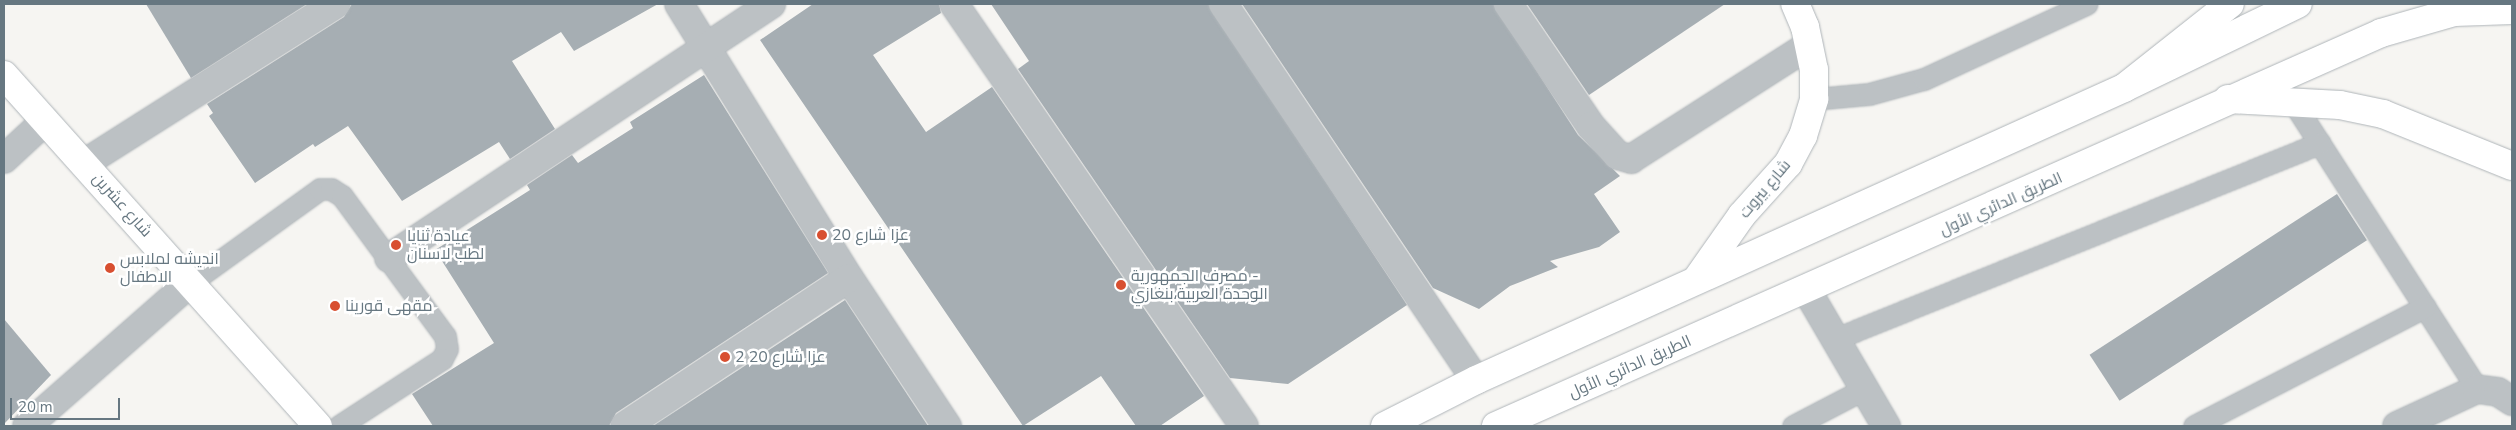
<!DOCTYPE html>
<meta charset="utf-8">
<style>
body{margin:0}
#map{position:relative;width:2516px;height:430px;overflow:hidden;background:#f6f5f2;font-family:"Nunito Sans",Cairo,sans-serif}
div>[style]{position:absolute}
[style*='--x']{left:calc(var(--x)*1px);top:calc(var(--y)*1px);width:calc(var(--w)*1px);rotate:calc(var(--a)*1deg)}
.building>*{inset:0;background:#a6aeb3;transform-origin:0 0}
.roads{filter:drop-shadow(0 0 1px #afb5b9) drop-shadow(0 0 1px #afb5b9)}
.lane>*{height:21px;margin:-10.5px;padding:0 10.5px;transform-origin:10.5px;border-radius:10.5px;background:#bcc1c4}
.street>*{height:28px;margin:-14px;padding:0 14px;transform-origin:14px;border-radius:14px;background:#bcc1c4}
.secondary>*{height:28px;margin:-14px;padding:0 14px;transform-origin:14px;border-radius:14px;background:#fff}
.primary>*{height:28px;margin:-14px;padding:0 14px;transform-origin:14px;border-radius:14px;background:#fff}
.highway>*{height:28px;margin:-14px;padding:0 14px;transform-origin:14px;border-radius:14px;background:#fff}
.dots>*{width:14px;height:14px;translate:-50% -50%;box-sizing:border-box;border:2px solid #fff;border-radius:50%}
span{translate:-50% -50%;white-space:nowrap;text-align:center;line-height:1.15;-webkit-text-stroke:5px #fff;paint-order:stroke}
.street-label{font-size:16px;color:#667781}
.poi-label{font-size:16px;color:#667781}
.left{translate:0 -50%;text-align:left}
.frame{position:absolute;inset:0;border:5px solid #667781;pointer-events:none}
.scale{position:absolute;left:10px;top:398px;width:110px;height:22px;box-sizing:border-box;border:2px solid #667781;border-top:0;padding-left:6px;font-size:15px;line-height:18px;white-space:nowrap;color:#667781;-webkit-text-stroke:4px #fff;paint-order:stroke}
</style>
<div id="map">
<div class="building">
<i style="clip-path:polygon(146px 4px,307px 4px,191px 78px)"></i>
<i style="clip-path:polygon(352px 4px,658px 4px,574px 51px,561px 32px,512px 61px,555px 129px,510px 159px,499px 142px,402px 201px,348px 126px,315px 147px,313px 144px,255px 183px,209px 116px,213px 113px,207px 104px,344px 17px)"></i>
<i style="clip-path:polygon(813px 4px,939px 4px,941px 13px,873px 55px,926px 132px,992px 87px,1204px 396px,1160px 426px,1136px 426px,1101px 376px,1023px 426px,760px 40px)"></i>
<i style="clip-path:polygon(991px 4px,1208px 4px,1407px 305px,1288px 384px,1230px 378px,1018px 69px,1029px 61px)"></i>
<i style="clip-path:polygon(1242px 4px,1493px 4px,1578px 135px,1620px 176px,1594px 194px,1620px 232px,1599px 247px,1550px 261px,1558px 267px,1510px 286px,1479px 309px,1433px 288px)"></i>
<i style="clip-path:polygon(1527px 4px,1725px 4px,1589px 95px)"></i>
<i style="clip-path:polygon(704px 75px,828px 273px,616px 413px,609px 426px,433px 426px,412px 394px,494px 343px,435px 250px,530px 190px,527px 185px,572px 155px,578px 163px,633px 128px,630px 122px)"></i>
<i style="left:2337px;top:194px;width:55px;height:295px;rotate:57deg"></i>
<i style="clip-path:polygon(845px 300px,928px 426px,653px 426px)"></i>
<i style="clip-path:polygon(4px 319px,51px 375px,4px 424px)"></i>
</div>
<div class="roads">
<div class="lane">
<i style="--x:1814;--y:99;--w:55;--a:-5.2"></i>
<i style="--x:1869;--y:94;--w:57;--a:-15.3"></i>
<i style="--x:1924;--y:79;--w:179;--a:-24.8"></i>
<i style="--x:2293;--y:102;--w:341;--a:57.3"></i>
<i style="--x:191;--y:282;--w:159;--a:-35.8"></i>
<i style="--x:320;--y:189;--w:11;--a:0"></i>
<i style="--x:331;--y:189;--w:13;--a:32"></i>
<i style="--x:342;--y:196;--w:174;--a:53.7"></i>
<i style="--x:445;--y:336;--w:13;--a:81"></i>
<i style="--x:447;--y:349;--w:11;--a:117"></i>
<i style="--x:442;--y:359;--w:123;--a:147"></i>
<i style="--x:1835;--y:339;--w:523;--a:-22"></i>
<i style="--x:1793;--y:426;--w:80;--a:-27.5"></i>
<i style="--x:2194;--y:426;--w:260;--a:-27.3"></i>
</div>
<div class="street">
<i style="--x:679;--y:4;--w:322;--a:58.2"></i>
<i style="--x:849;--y:278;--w:178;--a:56.5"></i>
<i style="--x:954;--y:4;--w:512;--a:55.5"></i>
<i style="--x:1223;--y:4;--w:453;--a:56.1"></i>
<i style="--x:1508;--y:4;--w:148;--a:55.8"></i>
<i style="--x:1591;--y:126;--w:39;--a:48"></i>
<i style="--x:1617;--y:155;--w:15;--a:16"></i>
<i style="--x:1631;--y:159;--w:211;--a:-32.6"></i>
<i style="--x:4;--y:159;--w:56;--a:-42.8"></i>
<i style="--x:85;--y:163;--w:297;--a:-32.4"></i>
<i style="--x:389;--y:258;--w:459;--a:-33.6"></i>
<i style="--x:1806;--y:289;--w:159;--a:59.7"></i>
<i style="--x:27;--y:426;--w:218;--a:-41.3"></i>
<i style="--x:625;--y:426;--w:268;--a:-33.5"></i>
<i style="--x:2397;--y:426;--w:88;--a:-24.8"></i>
<i style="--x:2477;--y:389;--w:21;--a:8"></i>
<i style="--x:2498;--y:392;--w:17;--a:33"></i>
</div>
<div class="secondary">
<i style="--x:1697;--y:279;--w:78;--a:-54.9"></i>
<i style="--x:1742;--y:215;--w:69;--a:-48"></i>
<i style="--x:1788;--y:164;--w:32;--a:-62"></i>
<i style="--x:1803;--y:136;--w:39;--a:-73"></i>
<i style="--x:1814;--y:99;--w:29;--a:-90"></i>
<i style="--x:1814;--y:70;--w:44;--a:-101.8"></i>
<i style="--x:1805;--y:27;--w:25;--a:-113"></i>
</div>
<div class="primary">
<i style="--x:4;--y:75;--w:471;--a:48.2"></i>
<i style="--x:1385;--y:426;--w:102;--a:-26.8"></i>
<i style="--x:1476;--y:380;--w:711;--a:-24.26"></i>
<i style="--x:2124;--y:88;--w:193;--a:-25.8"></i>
<i style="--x:1496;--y:426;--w:968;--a:-23.94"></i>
<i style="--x:2381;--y:33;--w:76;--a:-16"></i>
<i style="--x:2454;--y:12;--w:58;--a:-2"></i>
</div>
<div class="highway">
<i style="--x:2124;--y:88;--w:135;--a:-38.4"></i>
<i style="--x:2228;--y:99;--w:112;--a:3.1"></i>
<i style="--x:2340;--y:105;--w:44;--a:11.8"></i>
<i style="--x:2383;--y:114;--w:139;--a:22"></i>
</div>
</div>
<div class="dots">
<i style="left:822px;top:235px;background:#d84f30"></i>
<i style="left:396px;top:245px;background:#d84f30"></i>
<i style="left:110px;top:268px;background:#d84f30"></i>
<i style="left:1121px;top:285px;background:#d84f30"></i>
<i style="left:335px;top:306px;background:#d84f30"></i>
<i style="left:725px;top:357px;background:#d84f30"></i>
</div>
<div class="street-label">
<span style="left:1765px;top:189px;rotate:-50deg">شارع بيروت</span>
<span style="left:2001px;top:204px;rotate:-24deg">الطريق الدائري الأول</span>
<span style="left:122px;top:205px;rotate:48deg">شارع عشرين</span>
<span style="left:1630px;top:367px;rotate:-24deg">الطريق الدائري الأول</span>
</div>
<div class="poi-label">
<span class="left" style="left:832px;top:235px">عزا شارع 20</span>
<span class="left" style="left:407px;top:245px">عيادة ثنايا<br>لطب لاسنان</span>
<span class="left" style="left:120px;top:268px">انديشه لملابس<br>الاطفال</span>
<span class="left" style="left:1131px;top:285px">مصرف الجمهورية -<br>الوحدة العربية،بنغازي</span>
<span class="left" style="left:345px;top:306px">مقهى قورينا</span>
<span class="left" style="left:735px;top:357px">عزا شارع 20 2</span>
</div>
<div class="frame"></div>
<div class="scale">20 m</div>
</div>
